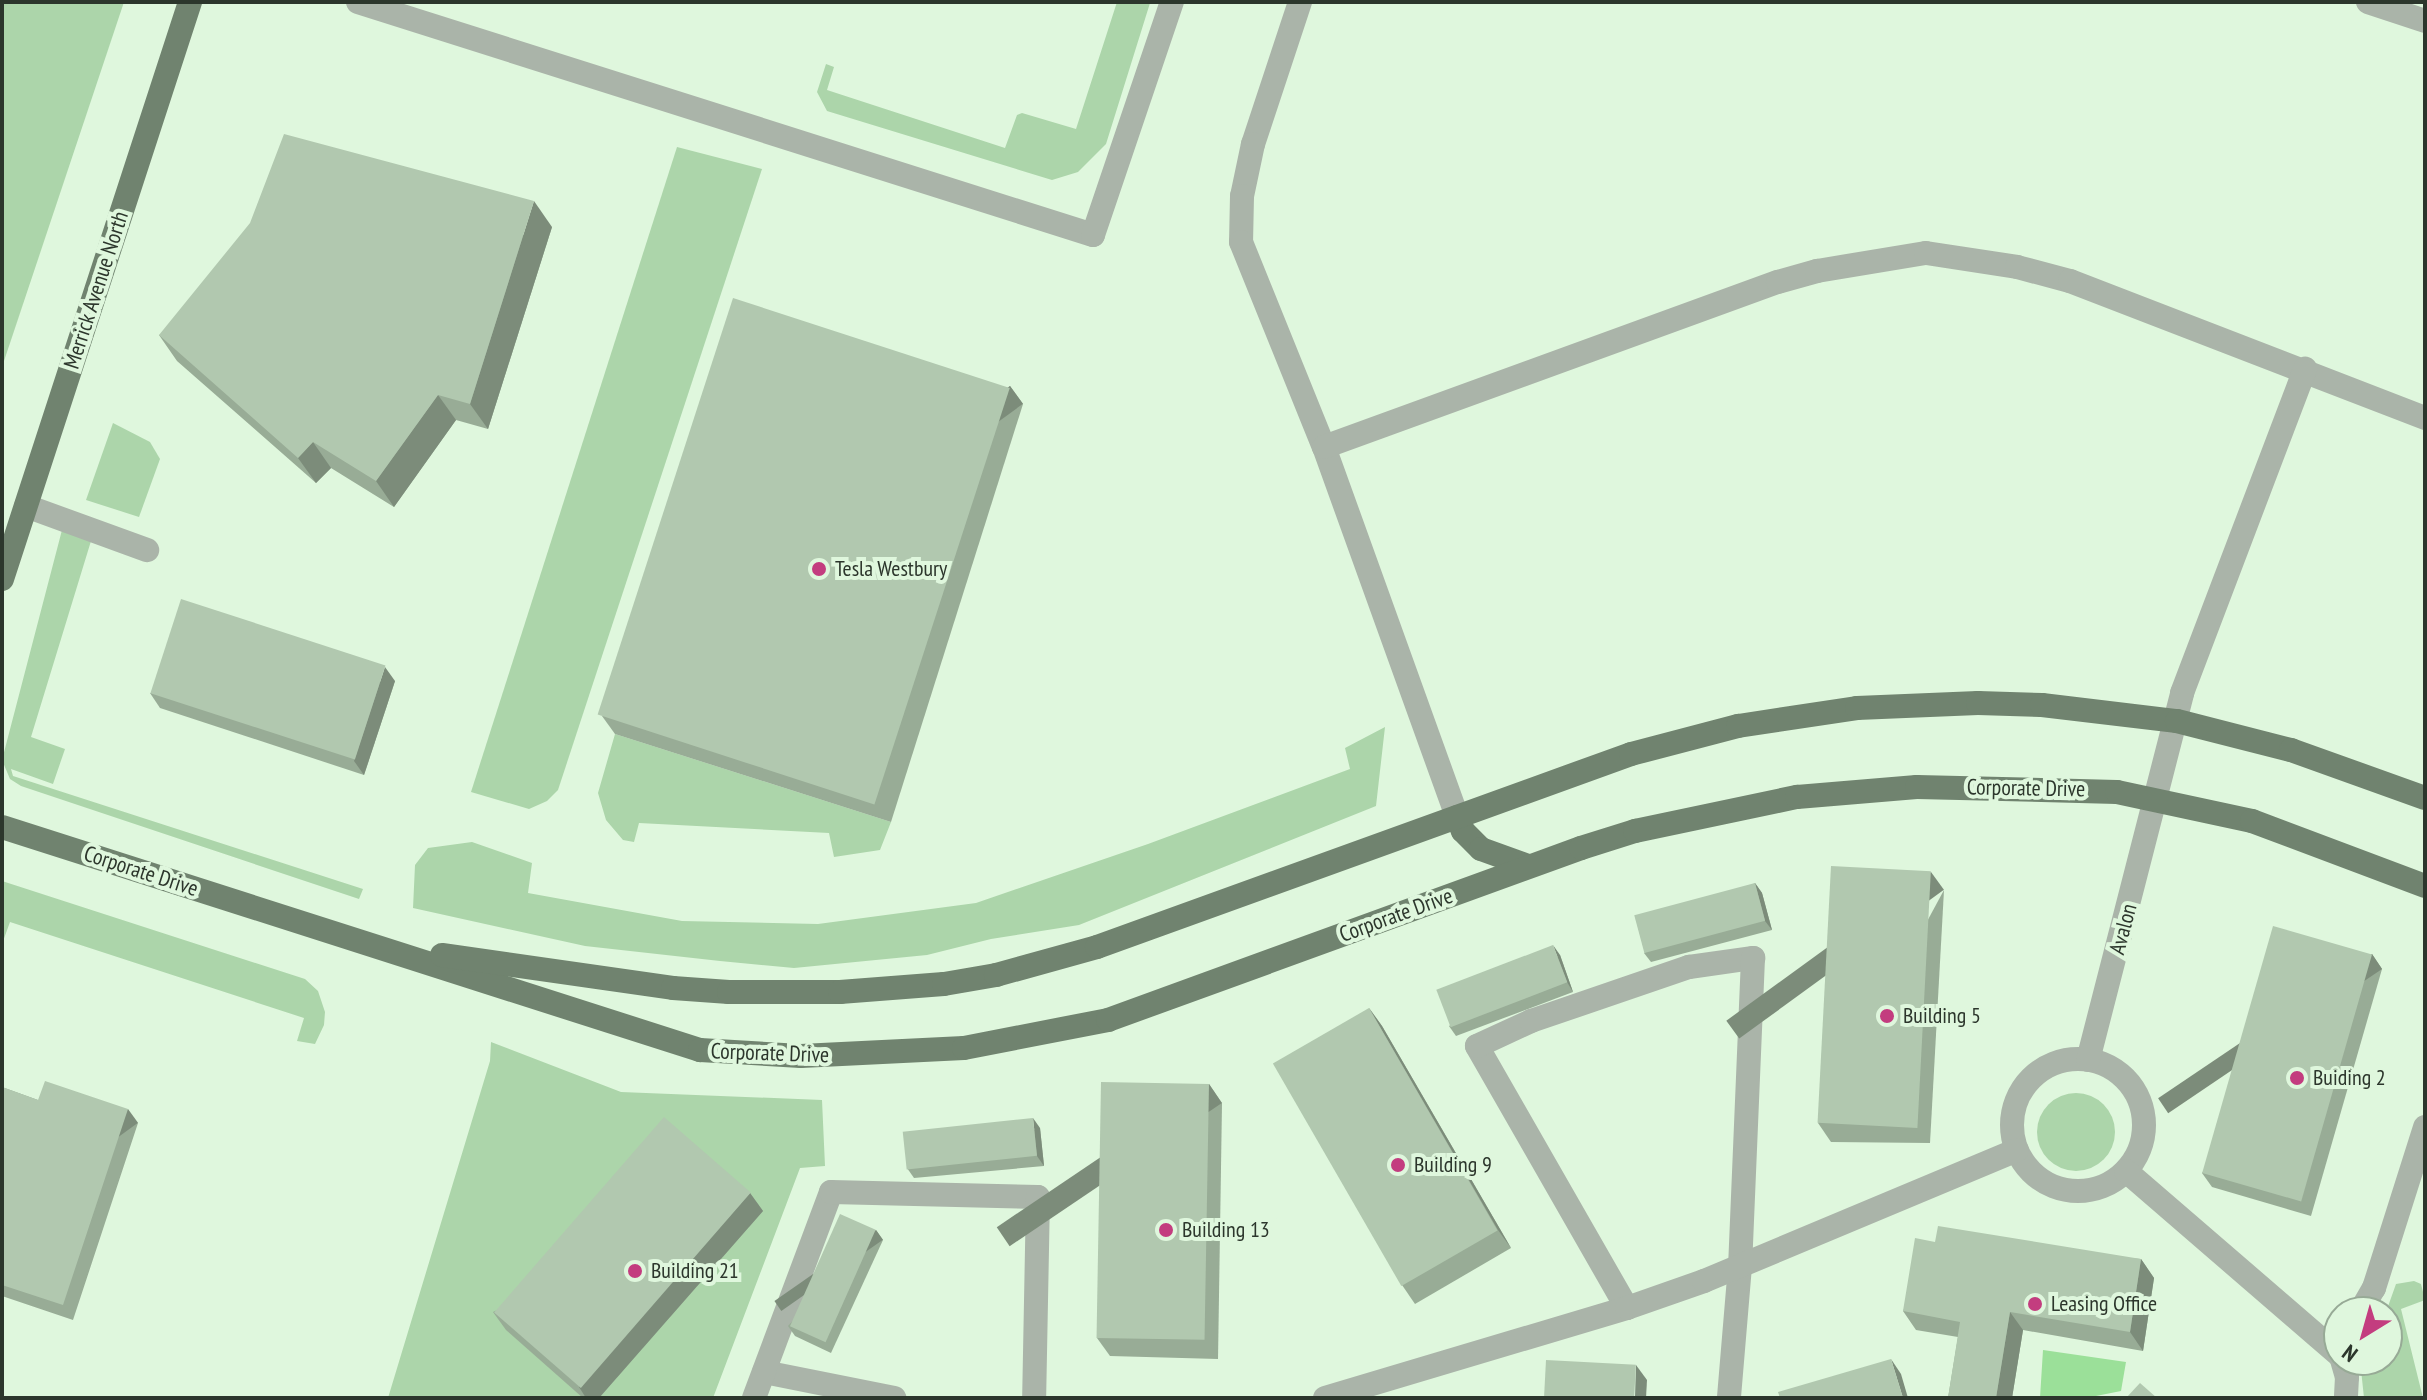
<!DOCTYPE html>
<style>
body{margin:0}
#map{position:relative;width:2427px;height:1400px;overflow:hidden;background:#dff7dd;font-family:"PT Sans Narrow",sans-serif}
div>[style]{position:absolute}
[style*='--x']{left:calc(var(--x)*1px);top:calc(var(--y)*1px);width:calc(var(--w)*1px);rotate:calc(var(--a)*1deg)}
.green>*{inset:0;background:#acd5aa}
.round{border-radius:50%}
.water>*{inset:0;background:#9be099}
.minor>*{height:24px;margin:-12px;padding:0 12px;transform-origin:12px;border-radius:12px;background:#aab4a9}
.minor>.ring{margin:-12px;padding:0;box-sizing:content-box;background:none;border:24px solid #aab4a9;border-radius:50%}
.major>*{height:24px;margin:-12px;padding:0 12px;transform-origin:12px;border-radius:12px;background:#70836f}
.wall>*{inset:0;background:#98ac96}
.shaded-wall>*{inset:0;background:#7c8c7a;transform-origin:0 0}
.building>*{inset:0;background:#b1c8af;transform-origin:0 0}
.dots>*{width:22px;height:22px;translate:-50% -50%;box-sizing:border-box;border:4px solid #dff7dd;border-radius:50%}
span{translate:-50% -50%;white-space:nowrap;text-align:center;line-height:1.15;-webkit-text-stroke:8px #dff7dd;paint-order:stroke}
.street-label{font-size:22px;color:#2c362c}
.poi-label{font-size:22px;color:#2c362c}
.left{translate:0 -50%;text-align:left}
.frame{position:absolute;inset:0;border:4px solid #2c362c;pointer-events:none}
.north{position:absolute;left:2323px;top:1296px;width:80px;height:80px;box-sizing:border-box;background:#dff7dd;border:2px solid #97aa96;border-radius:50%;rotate:217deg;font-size:22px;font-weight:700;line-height:32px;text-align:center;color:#2c362c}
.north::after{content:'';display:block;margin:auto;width:28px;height:36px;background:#c33d7f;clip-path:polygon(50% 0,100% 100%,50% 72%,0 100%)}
</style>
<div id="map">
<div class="green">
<i style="clip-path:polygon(2px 2px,124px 2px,2px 367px)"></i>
<i style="clip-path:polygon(1117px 2px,1150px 3px,1106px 144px,1078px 172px,1052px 180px,827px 111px,817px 92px,826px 64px,834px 67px,827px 90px,1005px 148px,1017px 115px,1022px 113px,1076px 129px)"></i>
<i style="clip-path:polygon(677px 147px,762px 169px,558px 790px,547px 801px,529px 809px,471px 792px)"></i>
<i style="clip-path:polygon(113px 423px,150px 442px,160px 459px,139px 517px,86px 500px)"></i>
<i style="clip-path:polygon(62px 530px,91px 541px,31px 737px,65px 749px,53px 784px,11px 769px,13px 776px,363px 889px,359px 899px,21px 786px,10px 779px,2px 760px)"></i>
<i style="clip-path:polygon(1385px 727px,1376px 806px,1079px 925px,991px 939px,927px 955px,794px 968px,720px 961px,585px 946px,413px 908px,415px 865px,428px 848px,472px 842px,532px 863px,528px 893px,682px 921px,818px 924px,976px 903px,1148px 844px,1350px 769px,1345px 748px)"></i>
<i style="clip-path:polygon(615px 734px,891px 822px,880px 850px,834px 857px,829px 833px,639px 823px,634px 842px,623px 840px,606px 820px,598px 793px)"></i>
<i style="clip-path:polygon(2px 881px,305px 979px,318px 991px,325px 1012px,324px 1025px,315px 1044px,297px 1041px,304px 1018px,10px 922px,2px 944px)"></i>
<i style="clip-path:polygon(491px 1042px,621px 1092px,822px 1100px,825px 1166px,800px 1168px,713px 1398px,388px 1398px,490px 1061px)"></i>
<i class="round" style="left:2037px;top:1093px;width:78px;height:78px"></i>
<i style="clip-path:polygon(2414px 1281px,2421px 1284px,2425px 1300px,2401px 1309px,2423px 1398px,2364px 1398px,2360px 1360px,2387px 1360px,2386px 1312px,2396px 1284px)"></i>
</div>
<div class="water">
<i style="clip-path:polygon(2043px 1350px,2126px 1362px,2121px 1391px,2086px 1398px,2040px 1398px)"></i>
</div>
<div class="minor">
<i style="--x:358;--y:2;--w:771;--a:17.59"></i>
<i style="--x:1093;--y:235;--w:246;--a:-71.3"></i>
<i style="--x:1300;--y:2;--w:150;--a:108.3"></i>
<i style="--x:1253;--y:144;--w:53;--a:101.9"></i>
<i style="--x:1242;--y:196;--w:46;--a:91.2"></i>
<i style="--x:1241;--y:242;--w:221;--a:68"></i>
<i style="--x:1324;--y:447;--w:393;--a:70.2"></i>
<i style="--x:2368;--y:2;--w:60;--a:18.4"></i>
<i style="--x:1324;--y:447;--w:483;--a:-20"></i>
<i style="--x:1778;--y:282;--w:41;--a:-15.8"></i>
<i style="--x:1817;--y:271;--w:110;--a:-9.4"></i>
<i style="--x:1926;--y:253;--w:92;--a:8.7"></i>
<i style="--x:2017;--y:267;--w:55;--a:14.8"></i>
<i style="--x:2070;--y:281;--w:381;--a:21.1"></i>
<i style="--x:26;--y:506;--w:129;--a:20"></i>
<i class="ring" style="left:2012px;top:1059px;width:108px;height:108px"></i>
<i style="--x:2088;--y:1060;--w:379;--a:-75.6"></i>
<i style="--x:2182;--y:693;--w:347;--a:-69.2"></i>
<i style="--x:2126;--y:1171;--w:281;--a:40.8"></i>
<i style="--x:1627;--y:1308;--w:302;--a:-119.8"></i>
<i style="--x:1477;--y:1046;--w:60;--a:-24.8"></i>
<i style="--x:1531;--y:1021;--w:167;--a:-18.9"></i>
<i style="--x:1689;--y:967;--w:65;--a:-8"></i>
<i style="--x:1753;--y:958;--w:308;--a:92.4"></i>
<i style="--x:1740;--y:1266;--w:132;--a:94.8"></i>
<i style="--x:2360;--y:1312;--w:28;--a:-60"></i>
<i style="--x:2374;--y:1288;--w:169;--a:-72.4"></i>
<i style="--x:2342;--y:1360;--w:18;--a:74"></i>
<i style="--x:2347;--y:1377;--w:21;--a:93"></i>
<i style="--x:764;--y:1372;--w:133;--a:11.3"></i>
<i style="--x:754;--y:1398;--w:220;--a:-69.5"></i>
<i style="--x:831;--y:1192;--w:207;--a:1.4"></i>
<i style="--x:1038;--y:1197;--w:201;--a:91.1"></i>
<i style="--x:1325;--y:1398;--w:315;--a:-16.6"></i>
<i style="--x:1627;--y:1308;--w:82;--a:-19.3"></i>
<i style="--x:1704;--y:1281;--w:339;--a:-22.7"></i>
</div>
<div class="major">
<i style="--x:2;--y:579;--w:607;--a:-71.95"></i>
<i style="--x:1457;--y:817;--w:15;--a:67"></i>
<i style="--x:1463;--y:831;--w:25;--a:45"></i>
<i style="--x:1481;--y:849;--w:50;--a:19.9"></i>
<i style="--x:2;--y:827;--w:733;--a:17.72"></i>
<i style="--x:700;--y:1050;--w:101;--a:3.4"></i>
<i style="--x:801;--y:1056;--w:163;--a:-2.8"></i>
<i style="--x:964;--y:1048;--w:147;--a:-11"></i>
<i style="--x:1108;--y:1020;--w:503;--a:-19.98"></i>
<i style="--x:1581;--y:848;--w:57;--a:-17.5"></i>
<i style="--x:1635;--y:831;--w:166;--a:-11.9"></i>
<i style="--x:1797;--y:797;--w:120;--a:-4.8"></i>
<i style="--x:1917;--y:787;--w:200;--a:1.4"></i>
<i style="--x:2117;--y:792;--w:138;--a:12.1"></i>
<i style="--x:2252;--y:821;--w:185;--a:20.6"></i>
<i style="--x:442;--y:955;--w:233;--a:8.1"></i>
<i style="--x:673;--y:988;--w:56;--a:4.1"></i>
<i style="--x:729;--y:992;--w:111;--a:0"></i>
<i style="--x:840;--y:992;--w:104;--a:-4.4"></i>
<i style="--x:944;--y:984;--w:53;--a:-9.8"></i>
<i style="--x:996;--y:975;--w:105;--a:-15.5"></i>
<i style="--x:1097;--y:947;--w:568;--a:-19.87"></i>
<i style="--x:1631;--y:754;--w:111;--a:-14.7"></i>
<i style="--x:1738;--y:726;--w:120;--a:-8.6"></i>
<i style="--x:1857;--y:708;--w:121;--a:-2.4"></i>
<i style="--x:1978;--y:703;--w:64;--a:1.8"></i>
<i style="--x:2042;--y:705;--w:136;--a:6.8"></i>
<i style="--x:2177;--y:721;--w:118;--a:14.3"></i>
<i style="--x:2291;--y:750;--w:142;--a:19.7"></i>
</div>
<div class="wall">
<i style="clip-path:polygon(552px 227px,488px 429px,456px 420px,394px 507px,331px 468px,316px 483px,177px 361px,159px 335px)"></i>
<i style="clip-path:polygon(1010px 386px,1023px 404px,891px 822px,615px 734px,602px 716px)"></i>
<i style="clip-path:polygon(395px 681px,364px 775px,160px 708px,150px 693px)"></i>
<i style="clip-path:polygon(1755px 883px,1762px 893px,1772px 930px,1651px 962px,1644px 953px)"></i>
<i style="clip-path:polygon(1944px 890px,1930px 1143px,1831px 1142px,1818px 1123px)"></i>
<i style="clip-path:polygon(2372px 954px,2382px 969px,2311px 1216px,2212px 1187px,2202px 1173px)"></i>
<i style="clip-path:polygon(1560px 955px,1573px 992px,1456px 1036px,1449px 1026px)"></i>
<i style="clip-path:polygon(1369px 1008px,1382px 1026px,1511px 1248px,1415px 1304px,1402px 1285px)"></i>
<i style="clip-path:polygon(1209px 1084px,1222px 1103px,1218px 1359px,1110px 1356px,1097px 1338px)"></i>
<i style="clip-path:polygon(2px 1087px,38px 1100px,138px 1123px,73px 1320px,2px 1296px)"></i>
<i style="clip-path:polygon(1040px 1128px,1044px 1166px,914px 1178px,907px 1168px)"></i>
<i style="clip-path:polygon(750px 1193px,763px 1211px,599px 1398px,583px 1398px,506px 1330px,493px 1312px)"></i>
<i style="clip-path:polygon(876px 1230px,883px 1240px,831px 1353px,795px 1336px,788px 1326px)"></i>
<i style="clip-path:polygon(1935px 1242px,2141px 1259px,2154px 1278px,2143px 1351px,2023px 1330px,2012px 1398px,1948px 1398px,1958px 1337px,1916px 1330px,1903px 1311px)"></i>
</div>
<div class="shaded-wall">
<i style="clip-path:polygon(534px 201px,552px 227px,488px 429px,470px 404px)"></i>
<i style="left:1010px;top:386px;width:22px;height:438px;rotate:54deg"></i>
<i style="clip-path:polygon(438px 395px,456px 420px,394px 507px,376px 481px)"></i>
<i style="clip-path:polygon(313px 442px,331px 468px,316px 483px,298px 458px)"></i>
<i style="clip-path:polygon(385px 667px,395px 681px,364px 775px,354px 761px)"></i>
<i style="left:1931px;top:872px;width:22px;height:253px;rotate:54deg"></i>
<i style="clip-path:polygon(1755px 883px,1762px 893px,1772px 930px,1765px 921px)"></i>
<i style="clip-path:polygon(1553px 945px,1560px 955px,1573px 992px,1567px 982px)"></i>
<i style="left:2372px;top:954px;width:18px;height:258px;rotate:56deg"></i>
<i style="clip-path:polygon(1369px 1008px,1382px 1026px,1511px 1248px,1498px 1230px)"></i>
<i style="left:1209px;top:1084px;width:23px;height:256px;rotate:56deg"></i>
<i style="left:128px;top:1109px;width:17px;height:206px;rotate:54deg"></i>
<i style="clip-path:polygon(1033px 1118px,1040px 1128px,1044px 1166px,1037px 1156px)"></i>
<i style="clip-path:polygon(750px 1193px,763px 1211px,599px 1398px,586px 1398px,579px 1387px)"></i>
<i style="left:876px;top:1230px;width:12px;height:124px;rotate:55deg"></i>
<i style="clip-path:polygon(2141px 1259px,2154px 1278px,2143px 1351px,2130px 1332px)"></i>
<i style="clip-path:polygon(2010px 1312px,2023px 1330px,2012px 1398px,1996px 1398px)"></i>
<i style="clip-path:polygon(1891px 1359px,1901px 1374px,1908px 1398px,1903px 1398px)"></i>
<i style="clip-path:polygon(1636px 1365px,1647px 1380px,1646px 1398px,1635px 1398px)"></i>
</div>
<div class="building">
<i style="clip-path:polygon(284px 134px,534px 201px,470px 404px,438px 395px,376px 481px,313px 442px,298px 458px,159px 335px,250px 223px)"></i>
<i style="left:733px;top:298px;width:291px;height:438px;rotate:18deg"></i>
<i style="left:181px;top:599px;width:215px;height:99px;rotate:18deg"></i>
<i style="left:1831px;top:866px;width:100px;height:257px;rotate:3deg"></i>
<i style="left:1755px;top:883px;width:39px;height:125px;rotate:75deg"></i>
<i style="left:2273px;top:926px;width:103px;height:257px;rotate:16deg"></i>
<i style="left:1553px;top:945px;width:40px;height:125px;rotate:69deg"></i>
<i style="left:1369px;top:1008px;width:257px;height:111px;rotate:60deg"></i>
<i style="clip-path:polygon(45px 1081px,128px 1109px,63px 1305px,2px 1285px,2px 1087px,38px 1100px)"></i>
<i style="left:1101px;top:1082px;width:108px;height:256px;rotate:1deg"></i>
<i style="left:664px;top:1117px;width:115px;height:259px;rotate:41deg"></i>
<i style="left:1033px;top:1118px;width:38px;height:131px;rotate:84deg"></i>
<i style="left:840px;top:1214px;width:39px;height:123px;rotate:24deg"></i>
<i style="clip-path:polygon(1938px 1226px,2141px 1259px,2130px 1332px,2010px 1312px,1996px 1398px,1948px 1398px,1960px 1322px,1903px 1311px,1915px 1238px,1935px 1242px)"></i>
<i style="clip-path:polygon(1891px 1359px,1903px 1398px,1780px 1398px,1778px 1392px)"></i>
<i style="left:1546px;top:1360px;width:90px;height:38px;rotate:3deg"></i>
<i style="clip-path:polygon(2140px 1383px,2157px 1398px,2126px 1398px)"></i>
</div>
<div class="dots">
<i style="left:819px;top:569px;background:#c33d7f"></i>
<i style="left:1887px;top:1016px;background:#c33d7f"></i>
<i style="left:2297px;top:1078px;background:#c33d7f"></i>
<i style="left:1398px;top:1165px;background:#c33d7f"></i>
<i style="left:1166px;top:1230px;background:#c33d7f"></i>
<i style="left:635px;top:1271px;background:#c33d7f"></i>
<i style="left:2035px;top:1304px;background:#c33d7f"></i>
</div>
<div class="street-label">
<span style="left:96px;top:290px;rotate:-72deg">Merrick Avenue North</span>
<span style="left:2026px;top:788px;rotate:1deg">Corporate Drive</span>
<span style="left:141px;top:871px;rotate:18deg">Corporate Drive</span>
<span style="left:1396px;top:915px;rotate:-20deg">Corporate Drive</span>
<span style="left:2123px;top:929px;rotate:-75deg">Avalon</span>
<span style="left:770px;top:1053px;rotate:2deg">Corporate Drive</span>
</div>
<div class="poi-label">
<span class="left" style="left:835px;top:569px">Tesla Westbury</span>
<span class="left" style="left:1903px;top:1016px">Building 5</span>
<span class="left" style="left:2313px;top:1078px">Buiding 2</span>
<span class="left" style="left:1414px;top:1165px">Building 9</span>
<span class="left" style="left:1182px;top:1230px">Building 13</span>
<span class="left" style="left:651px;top:1271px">Building 21</span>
<span class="left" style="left:2051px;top:1304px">Leasing Office</span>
</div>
<div class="frame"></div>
<div class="north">N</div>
</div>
